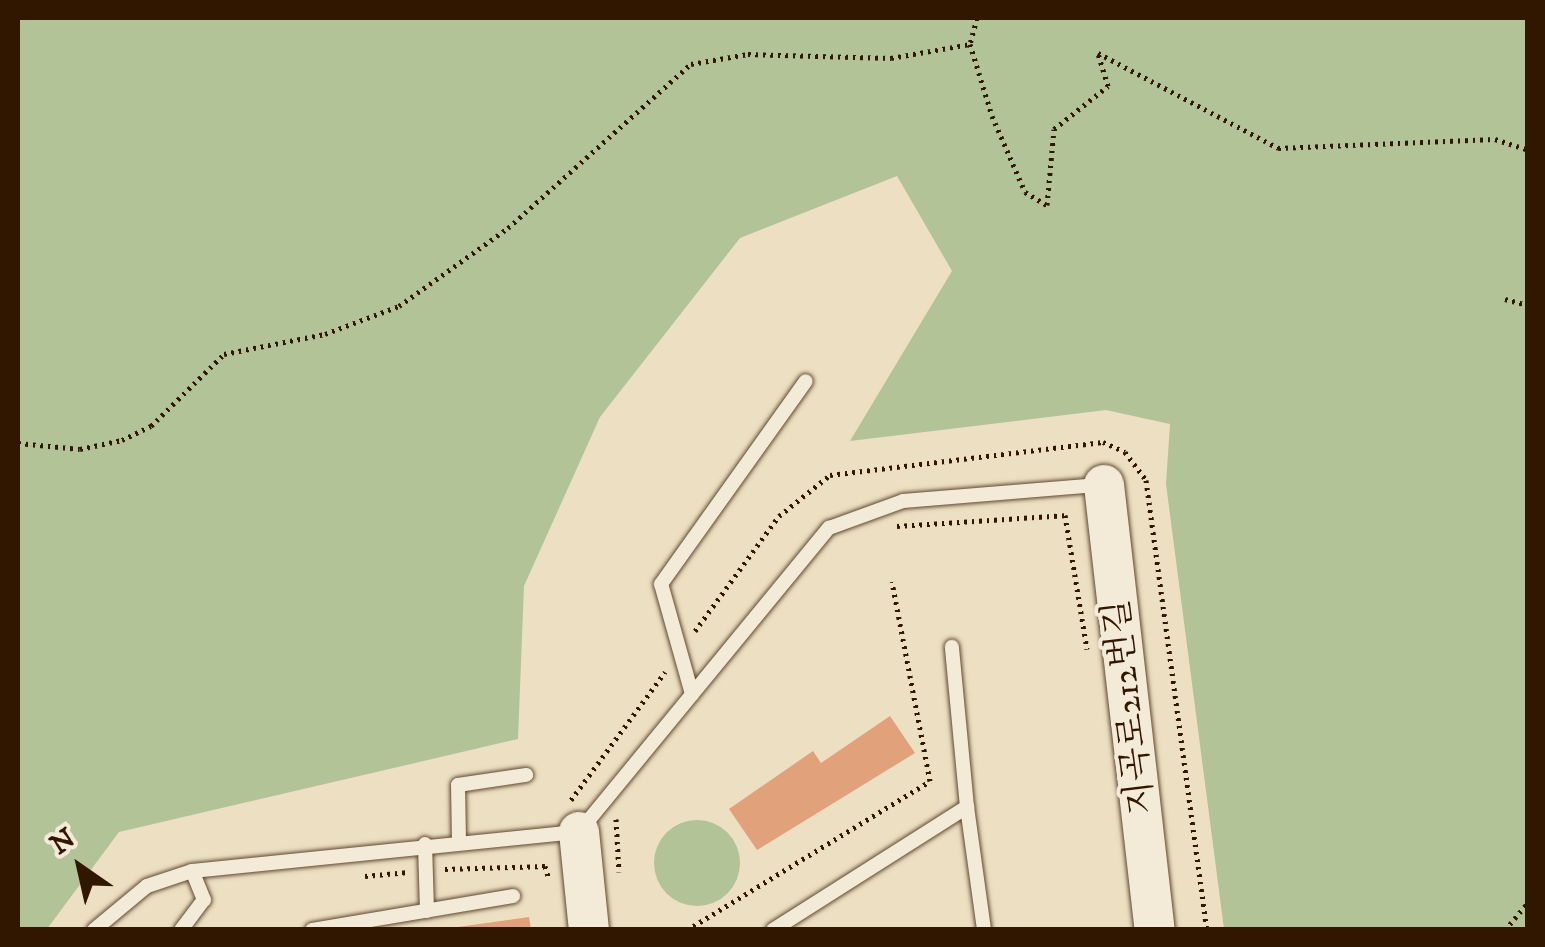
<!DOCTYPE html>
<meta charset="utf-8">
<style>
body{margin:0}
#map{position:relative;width:1545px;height:947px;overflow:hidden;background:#ecdfc2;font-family:"IM FELL DW Pica","Noto Serif KR",serif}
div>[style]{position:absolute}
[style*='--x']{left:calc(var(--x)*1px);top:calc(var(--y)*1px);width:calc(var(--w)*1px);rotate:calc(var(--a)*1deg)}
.green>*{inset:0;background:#b2c398}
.round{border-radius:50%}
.building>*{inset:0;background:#e1a17a}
.path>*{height:5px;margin-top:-2.5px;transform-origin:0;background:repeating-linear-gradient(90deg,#321700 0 2.5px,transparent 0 7.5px)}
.roads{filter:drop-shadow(0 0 2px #604930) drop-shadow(0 0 2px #604930)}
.lane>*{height:14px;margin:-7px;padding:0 7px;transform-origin:7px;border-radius:7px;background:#f3ead7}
.secondary>*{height:40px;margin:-20px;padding:0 20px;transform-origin:20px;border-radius:20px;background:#f3ead7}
span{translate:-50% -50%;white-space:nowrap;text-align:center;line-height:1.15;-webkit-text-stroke:8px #f3ead7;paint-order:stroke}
.street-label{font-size:35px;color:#321700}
.frame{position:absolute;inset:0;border:20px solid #321700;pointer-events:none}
.north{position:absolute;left:30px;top:817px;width:100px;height:100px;-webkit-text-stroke:8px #f3ead7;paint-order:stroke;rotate:326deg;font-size:28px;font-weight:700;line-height:40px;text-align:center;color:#321700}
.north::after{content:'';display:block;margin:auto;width:35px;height:45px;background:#321700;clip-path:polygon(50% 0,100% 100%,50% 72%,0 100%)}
</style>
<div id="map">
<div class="green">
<i style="clip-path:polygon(18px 18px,1527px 18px,1527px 929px,1224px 929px,1166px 484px,1170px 424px,1106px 410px,850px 441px,952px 271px,897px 176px,740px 238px,600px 417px,524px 586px,518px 739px,119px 832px,47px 929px,18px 929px)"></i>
<i class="round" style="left:654px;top:820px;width:86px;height:86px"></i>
</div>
<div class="building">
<i style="clip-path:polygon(890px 716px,915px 753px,757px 850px,729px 809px,813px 751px,821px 763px)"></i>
<i style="clip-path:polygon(529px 917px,531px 930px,458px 930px,458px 927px)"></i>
</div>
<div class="path">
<i style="--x:977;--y:18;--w:27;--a:105"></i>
<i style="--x:970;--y:44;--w:75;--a:73"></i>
<i style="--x:992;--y:116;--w:83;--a:66.5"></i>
<i style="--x:1025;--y:192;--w:26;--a:31"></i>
<i style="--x:1047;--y:205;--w:76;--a:-84.7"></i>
<i style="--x:1054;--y:129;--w:69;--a:-38.5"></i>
<i style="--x:1108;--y:86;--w:34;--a:-107"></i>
<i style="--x:1098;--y:53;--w:204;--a:27.8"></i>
<i style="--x:1278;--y:148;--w:217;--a:-2.4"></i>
<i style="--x:1495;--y:139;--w:35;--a:18"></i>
<i style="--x:1505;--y:299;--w:24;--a:15"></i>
<i style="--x:18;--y:443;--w:62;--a:5.5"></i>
<i style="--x:80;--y:449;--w:43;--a:-12.1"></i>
<i style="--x:122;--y:440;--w:32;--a:-26"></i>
<i style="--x:151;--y:426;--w:103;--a:-44.6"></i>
<i style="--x:224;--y:354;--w:103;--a:-11.2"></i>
<i style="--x:325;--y:334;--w:79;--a:-20.7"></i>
<i style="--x:399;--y:306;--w:134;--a:-35.6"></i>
<i style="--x:508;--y:228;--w:246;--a:-41.9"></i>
<i style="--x:691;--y:64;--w:58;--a:-10"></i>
<i style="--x:748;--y:54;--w:143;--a:1.6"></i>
<i style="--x:891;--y:58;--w:80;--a:-10"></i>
<i style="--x:897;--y:526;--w:168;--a:-3.7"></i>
<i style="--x:1065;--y:515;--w:136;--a:80.7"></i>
<i style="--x:695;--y:631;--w:142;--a:-53.9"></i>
<i style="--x:779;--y:516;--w:65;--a:-38.8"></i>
<i style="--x:830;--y:475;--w:275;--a:-6.9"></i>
<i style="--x:1103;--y:442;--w:24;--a:24"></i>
<i style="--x:1125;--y:452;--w:35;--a:53"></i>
<i style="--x:1146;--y:480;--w:454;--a:82.3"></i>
<i style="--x:571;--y:800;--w:159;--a:-53.7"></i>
<i style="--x:616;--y:819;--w:53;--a:86.8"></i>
<i style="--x:445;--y:869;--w:100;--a:-1.7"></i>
<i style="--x:545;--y:866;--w:14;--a:73"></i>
<i style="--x:365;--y:876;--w:44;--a:-5.2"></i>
<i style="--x:687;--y:930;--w:285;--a:-31.5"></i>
<i style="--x:930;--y:781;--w:203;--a:-100.8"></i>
<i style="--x:1505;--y:930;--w:35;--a:-50"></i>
</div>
<div class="roads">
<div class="lane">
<i style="--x:692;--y:694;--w:114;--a:-105.7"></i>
<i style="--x:661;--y:584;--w:249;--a:-54.5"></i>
<i style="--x:967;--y:807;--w:124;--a:82.1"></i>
<i style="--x:459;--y:841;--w:56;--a:-91"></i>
<i style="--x:458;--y:785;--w:69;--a:-8.4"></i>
<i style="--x:425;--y:844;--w:67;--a:88.3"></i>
<i style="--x:94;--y:930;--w:69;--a:-39.7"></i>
<i style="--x:147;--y:886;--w:47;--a:-18.4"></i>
<i style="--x:192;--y:871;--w:389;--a:-5.8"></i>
<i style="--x:579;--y:832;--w:394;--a:-50.6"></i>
<i style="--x:829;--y:528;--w:79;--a:-20"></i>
<i style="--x:903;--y:501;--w:197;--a:-4.7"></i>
<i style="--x:181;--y:930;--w:38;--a:-53"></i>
<i style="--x:204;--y:900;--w:31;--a:-112"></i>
<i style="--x:312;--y:930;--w:204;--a:-9.6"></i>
<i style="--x:773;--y:930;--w:230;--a:-32.4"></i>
<i style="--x:967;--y:807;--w:161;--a:-95.4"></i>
</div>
<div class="secondary">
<i style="--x:1104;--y:485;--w:448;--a:83.5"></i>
<i style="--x:579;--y:832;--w:99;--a:84.2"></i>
</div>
</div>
<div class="street-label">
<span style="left:1130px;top:707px;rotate:-97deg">지곡로212번길</span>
</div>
<div class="frame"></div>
<div class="north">N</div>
</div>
